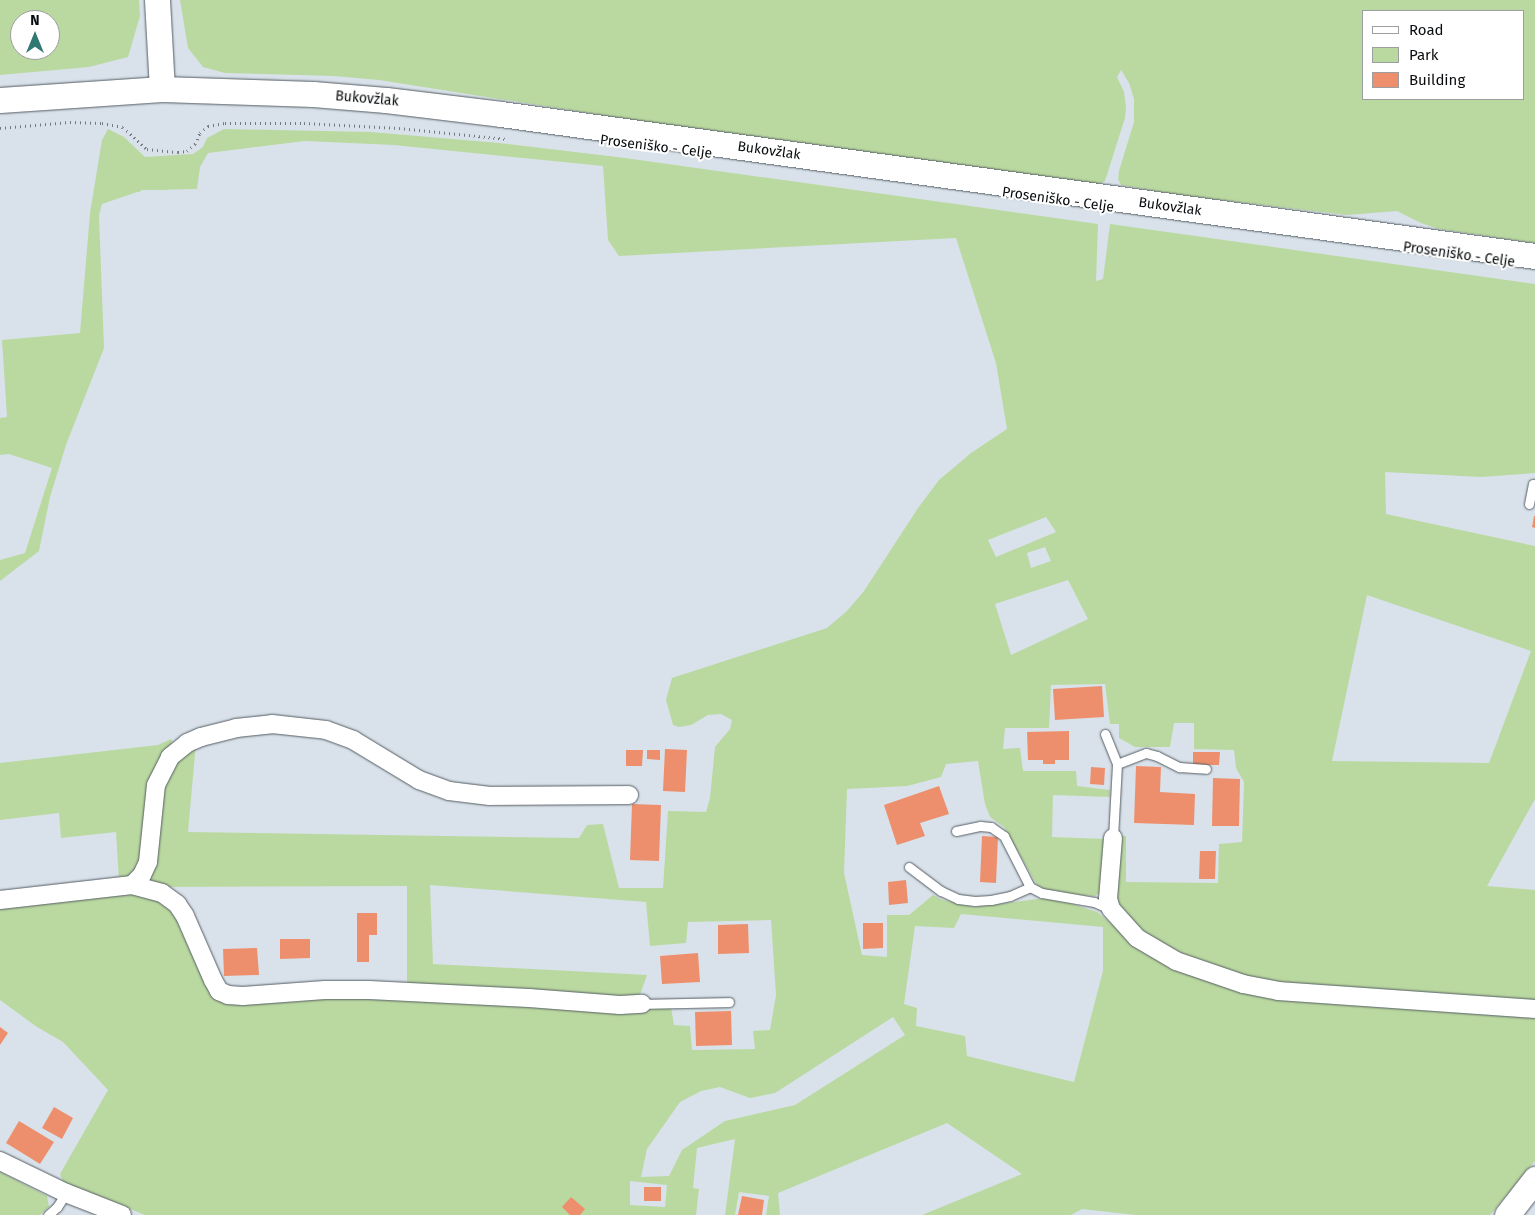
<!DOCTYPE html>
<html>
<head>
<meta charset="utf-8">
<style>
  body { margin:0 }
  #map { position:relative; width:1535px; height:1215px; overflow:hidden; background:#d9e2ea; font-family:"Fira Sans",sans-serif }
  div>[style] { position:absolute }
  .green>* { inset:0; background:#bad9a0 }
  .building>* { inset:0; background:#ed8f6d }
  .path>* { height:3px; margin-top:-1.5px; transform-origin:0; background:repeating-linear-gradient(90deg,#747a80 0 1px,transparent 0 5px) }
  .roads { filter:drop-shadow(0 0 1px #555c63) drop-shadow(0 0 1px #555c63) }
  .lane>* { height:9px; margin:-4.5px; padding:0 4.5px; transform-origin:4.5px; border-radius:4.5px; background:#fff }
  .street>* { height:18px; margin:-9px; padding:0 9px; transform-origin:9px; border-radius:9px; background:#fff }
  .secondary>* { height:25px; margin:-12.5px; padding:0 12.5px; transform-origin:12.5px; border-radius:12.5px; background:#fff }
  span { translate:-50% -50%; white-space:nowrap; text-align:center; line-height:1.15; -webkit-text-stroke:4px #fff; paint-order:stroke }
  .street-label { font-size:14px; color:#090c0e }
  .legend { position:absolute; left:1362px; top:10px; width:162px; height:90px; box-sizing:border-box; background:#fff; border:1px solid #9d9e9f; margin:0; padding:6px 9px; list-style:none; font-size:15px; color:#090c0e }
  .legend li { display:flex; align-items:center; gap:10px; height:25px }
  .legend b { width:25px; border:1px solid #9d9e9f }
  .north { position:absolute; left:10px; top:10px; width:50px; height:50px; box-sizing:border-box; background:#fff; border:1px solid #9d9e9f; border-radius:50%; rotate:0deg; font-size:14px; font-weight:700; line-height:20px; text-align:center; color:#090c0e }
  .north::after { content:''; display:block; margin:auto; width:18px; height:22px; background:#307871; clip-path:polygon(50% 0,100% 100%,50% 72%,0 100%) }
</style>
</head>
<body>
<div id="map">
  <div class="green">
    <div style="clip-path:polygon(evenodd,0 0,139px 0,140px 16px,128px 57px,89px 67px,0 75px,0 0,20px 20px,50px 20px,50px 50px,20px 50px,20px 20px)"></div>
    <div style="clip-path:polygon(evenodd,180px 0,1535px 0,1535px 243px,1439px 229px,1421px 223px,1397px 211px,1347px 215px,1178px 195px,1121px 185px,1118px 179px,1119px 171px,1134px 122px,1134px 99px,1129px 83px,1121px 70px,1117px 77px,1124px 92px,1126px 107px,1125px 118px,1105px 181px,1098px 184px,620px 118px,379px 80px,334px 76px,225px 73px,203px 67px,188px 48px,180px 0,1364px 11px,1524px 11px,1524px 99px,1364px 99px,1364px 11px)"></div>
    <div style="clip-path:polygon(evenodd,108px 129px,124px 137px,145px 157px,193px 154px,203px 147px,207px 138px,224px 129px,371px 132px,499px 143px,625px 158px,1098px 224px,1096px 281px,1103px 279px,1110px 224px,1535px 284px,1535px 473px,1481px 477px,1385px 472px,1386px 514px,1535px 546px,1535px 799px,1487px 886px,1535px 890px,1535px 1005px,1426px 996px,1277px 987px,1243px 979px,1181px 958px,1140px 934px,1115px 905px,1118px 836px,1126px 836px,1126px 882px,1218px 883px,1219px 844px,1242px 842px,1244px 782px,1236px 768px,1234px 750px,1194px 749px,1194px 723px,1174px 723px,1170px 747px,1135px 747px,1119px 738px,1119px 724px,1110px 724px,1105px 684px,1051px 685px,1049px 728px,1005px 728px,1003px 749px,1020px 748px,1023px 771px,1076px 771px,1077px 786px,1110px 790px,1110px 797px,1053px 795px,1052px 837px,1107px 839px,1102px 891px,1095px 896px,1080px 895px,1047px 891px,1037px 885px,1004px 827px,990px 817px,985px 804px,978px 761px,946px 764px,941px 777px,907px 786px,847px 789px,844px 873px,862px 955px,887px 957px,887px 915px,909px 915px,933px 895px,943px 900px,974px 907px,1045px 898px,1060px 900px,1097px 912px,1133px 941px,1173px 966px,1244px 990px,1322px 1000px,1535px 1014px,1535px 1161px,1490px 1215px,1136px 1215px,1082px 1209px,1071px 1215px,922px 1215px,1022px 1174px,947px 1123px,778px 1193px,780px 1215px,766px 1215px,769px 1196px,739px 1192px,735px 1215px,725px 1215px,735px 1139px,697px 1148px,693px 1188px,699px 1189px,696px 1215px,145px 1215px,63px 1182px,60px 1174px,108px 1090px,63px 1042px,37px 1027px,0 1000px,0 907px,127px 891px,145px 891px,160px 897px,182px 917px,208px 983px,216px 995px,226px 1000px,367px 996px,473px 999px,615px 1009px,671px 1007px,674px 1025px,690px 1026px,692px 1050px,755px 1049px,753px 1031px,770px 1030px,776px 995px,771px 920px,688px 922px,686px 943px,650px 946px,646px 902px,430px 885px,433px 964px,647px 975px,646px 978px,641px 992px,635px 1000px,407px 987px,407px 886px,161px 887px,147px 880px,155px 850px,159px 788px,166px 770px,179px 753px,196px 743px,188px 832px,579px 838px,587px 825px,603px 824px,619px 888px,663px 888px,668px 811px,706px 812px,710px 798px,715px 747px,730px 729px,732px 720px,721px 714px,708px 715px,691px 725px,679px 727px,673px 725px,666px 700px,672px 678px,827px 628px,847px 611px,864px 591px,918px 508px,939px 480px,971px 453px,1007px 429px,996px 363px,956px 238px,619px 256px,608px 240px,603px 166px,394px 145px,305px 141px,208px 153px,200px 167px,197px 189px,143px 190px,102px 204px,99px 215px,104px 348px,66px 445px,50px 497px,39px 551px,0 581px,0 560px,25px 553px,52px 468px,9px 454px,0 455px,0 418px,7px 417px,2px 340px,80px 333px,90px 213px,102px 140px,108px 129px,1046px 517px,1056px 532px,996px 557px,988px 540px,1046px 517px,108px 129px,1045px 547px,1051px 561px,1031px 568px,1027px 553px,1045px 547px,108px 129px,1068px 580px,1088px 619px,1011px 655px,995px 604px,1068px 580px,108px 129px,1367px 595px,1531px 651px,1489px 763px,1332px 761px,1367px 595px,108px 129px,961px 914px,1103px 927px,1103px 971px,1074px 1082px,967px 1056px,965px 1036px,916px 1026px,917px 1008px,904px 1004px,915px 926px,954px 928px,961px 914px,108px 129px,893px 1017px,905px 1035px,795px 1105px,725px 1121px,682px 1150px,669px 1176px,641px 1177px,647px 1149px,680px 1102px,701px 1091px,720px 1087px,750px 1098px,775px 1093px,893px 1017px,108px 129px,630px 1181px,667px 1185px,665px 1207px,630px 1205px,630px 1181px)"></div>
    <div style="clip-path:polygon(171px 739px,174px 747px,142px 869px,119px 881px,116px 832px,61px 838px,59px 813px,0 820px,0 763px,158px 745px)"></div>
    <div style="clip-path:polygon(0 1172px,47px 1196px,49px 1207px,40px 1215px,0 1215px)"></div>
  </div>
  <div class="building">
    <div style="clip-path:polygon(1534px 516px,1535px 516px,1535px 528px,1532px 527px)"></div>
    <div style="clip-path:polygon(1102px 686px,1104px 717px,1055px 720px,1053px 689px)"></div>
    <div style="clip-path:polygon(1069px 731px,1069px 760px,1055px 760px,1055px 764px,1043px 764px,1043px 760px,1028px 760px,1027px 732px)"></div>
    <div style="clip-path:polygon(665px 749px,687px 750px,685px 792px,663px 791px)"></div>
    <div style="clip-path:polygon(626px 750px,643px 750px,642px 766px,626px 766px)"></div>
    <div style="clip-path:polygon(647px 750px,660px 750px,660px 760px,647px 759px)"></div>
    <div style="clip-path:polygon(1193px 752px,1220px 752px,1219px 765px,1193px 765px)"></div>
    <div style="clip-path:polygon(1136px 766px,1161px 767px,1160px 792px,1195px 794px,1194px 825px,1134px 823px)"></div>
    <div style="clip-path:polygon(1091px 767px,1105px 768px,1104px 785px,1090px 784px)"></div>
    <div style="clip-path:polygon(1213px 778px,1240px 779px,1239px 826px,1212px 826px)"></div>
    <div style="clip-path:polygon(939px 786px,949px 814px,920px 823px,925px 836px,897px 845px,884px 805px)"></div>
    <div style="clip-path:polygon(632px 804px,661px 805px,659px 861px,630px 860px)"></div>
    <div style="clip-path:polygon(982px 836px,998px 837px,996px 883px,980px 882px)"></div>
    <div style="clip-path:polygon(1200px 851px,1216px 851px,1215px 879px,1199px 879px)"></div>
    <div style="clip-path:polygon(906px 880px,908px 903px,889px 905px,888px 882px)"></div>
    <div style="clip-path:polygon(357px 913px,377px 913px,377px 935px,369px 935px,369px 962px,357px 962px)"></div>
    <div style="clip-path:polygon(863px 923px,883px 923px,883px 948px,863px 949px)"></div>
    <div style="clip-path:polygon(748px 924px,749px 953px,718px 954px,718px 925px)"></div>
    <div style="clip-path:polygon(280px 939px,310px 939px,310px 958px,280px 959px)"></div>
    <div style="clip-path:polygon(257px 948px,259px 975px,224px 976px,223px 949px)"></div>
    <div style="clip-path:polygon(698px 953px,700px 982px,662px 984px,660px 956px)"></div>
    <div style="clip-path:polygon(731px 1011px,732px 1045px,696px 1046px,695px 1012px)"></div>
    <div style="clip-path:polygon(0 1027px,8px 1033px,0 1045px)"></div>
    <div style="clip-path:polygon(54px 1107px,73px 1118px,62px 1139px,42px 1128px)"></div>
    <div style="clip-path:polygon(19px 1121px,54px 1142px,40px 1164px,6px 1143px)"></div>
    <div style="clip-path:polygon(644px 1187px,661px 1187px,661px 1201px,644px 1201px)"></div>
    <div style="clip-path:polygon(742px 1196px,764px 1200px,762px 1215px,738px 1215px)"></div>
    <div style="clip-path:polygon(571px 1197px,585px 1209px,580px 1215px,570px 1215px,562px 1207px)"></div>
  </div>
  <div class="path">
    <div style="left:0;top:128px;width:70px;rotate:-4.9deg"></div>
    <div style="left:70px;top:122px;width:32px;rotate:2deg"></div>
    <div style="left:102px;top:123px;width:21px;rotate:11deg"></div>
    <div style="left:123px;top:127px;width:33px;rotate:43deg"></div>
    <div style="left:147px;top:149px;width:31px;rotate:6deg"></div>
    <div style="left:178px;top:152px;width:9px;rotate:-6deg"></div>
    <div style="left:187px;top:151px;width:11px;rotate:-41deg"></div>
    <div style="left:195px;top:144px;width:12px;rotate:-66deg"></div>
    <div style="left:200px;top:133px;width:11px;rotate:-41deg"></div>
    <div style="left:208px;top:126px;width:17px;rotate:-10deg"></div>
    <div style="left:225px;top:123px;width:79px"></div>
    <div style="left:304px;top:123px;width:95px;rotate:3deg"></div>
    <div style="left:399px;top:128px;width:108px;rotate:5.9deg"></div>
  </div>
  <div class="roads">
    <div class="lane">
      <div style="left:1529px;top:504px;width:20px;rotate:-79deg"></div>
      <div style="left:1533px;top:484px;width:2px"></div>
      <div style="left:1105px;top:734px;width:32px;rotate:68deg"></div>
      <div style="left:1117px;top:764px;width:74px;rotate:93.1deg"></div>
      <div style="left:1117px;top:764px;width:31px;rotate:-21deg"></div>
      <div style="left:1146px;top:753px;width:11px;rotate:15deg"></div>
      <div style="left:1157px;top:756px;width:25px;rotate:27deg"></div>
      <div style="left:1179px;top:767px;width:27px;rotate:4deg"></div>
      <div style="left:956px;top:831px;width:25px;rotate:-12deg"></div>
      <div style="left:980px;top:826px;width:11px;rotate:5deg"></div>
      <div style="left:991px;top:827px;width:16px;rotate:35deg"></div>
      <div style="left:1004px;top:836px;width:57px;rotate:63deg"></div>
      <div style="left:1030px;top:887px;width:13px;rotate:27deg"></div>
      <div style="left:1042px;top:893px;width:53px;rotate:9.8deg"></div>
      <div style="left:1094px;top:902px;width:17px;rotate:24deg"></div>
      <div style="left:909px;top:867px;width:40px;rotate:37deg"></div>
      <div style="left:941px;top:891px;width:19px;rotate:25deg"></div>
      <div style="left:958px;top:899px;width:17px;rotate:7deg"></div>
      <div style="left:975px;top:901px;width:16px;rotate:-4deg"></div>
      <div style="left:991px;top:900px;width:19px;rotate:-12deg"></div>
      <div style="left:1010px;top:896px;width:22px;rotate:-24deg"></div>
      <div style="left:642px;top:1004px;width:87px;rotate:-1.3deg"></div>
      <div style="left:48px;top:1215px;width:12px;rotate:-42deg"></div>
      <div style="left:57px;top:1207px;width:17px;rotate:-57deg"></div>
    </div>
    <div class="street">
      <div style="left:1113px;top:838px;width:61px;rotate:94.7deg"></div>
      <div style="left:1108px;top:899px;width:10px;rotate:73deg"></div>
      <div style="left:1111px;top:909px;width:39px;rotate:48deg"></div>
      <div style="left:1137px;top:938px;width:45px;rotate:30.5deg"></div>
      <div style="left:1176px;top:961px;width:71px;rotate:18.9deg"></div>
      <div style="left:1243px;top:984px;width:36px;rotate:11deg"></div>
      <div style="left:1278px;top:991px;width:258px;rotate:4deg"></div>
      <div style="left:132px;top:885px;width:14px;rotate:-45deg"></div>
      <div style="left:142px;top:875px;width:14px;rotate:-65deg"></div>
      <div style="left:148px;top:862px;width:77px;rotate:-84.1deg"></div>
      <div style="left:156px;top:785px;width:31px;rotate:-63deg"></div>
      <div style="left:170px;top:757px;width:22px;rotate:-39deg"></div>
      <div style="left:187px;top:743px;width:15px;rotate:-23deg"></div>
      <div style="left:201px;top:737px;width:36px;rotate:-14deg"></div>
      <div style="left:236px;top:728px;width:36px;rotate:-6deg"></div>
      <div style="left:272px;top:724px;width:54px;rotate:6.3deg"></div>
      <div style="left:326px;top:730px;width:29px;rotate:20deg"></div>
      <div style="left:353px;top:740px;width:77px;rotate:31.2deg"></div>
      <div style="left:419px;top:780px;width:32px;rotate:20deg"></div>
      <div style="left:449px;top:791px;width:41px;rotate:7deg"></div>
      <div style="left:490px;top:796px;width:139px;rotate:-0.4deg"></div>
      <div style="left:0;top:900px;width:133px;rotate:-6.5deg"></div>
      <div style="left:132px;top:885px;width:31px;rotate:15deg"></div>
      <div style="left:162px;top:893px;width:19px;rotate:36deg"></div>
      <div style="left:177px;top:904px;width:14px;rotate:56deg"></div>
      <div style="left:185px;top:916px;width:70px;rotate:66.4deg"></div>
      <div style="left:213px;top:980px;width:13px;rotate:61deg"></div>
      <div style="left:219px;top:991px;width:10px;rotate:24deg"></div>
      <div style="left:228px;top:995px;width:15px;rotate:4deg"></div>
      <div style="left:243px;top:996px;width:82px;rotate:-4.2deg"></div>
      <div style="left:325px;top:990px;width:44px"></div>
      <div style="left:369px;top:990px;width:160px;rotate:2.9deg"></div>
      <div style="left:529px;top:998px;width:91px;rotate:4.4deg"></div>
      <div style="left:620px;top:1005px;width:22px;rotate:-3deg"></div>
      <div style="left:0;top:1161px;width:73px;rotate:25.9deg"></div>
      <div style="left:66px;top:1193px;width:60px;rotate:21.4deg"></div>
    </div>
    <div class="secondary">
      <div style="left:157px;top:0;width:89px;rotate:86.8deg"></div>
      <div style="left:0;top:100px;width:162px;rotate:-3.9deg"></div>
      <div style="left:162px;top:89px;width:151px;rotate:1.9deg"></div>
      <div style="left:313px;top:94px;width:73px;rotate:4.7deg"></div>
      <div style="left:386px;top:100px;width:116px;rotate:6.9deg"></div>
      <div style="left:501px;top:114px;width:1044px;rotate:7.82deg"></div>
      <div style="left:1507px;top:1215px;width:46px;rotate:-52.1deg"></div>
    </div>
  </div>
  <div class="street-label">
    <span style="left:367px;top:99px;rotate:5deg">Bukovžlak</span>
    <span style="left:656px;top:147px;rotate:7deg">Proseniško - Celje</span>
    <span style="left:769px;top:151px;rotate:8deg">Bukovžlak</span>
    <span style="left:1058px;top:200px;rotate:8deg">Proseniško - Celje</span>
    <span style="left:1170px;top:207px;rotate:8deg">Bukovžlak</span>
    <span style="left:1459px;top:255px;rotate:8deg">Proseniško - Celje</span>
  </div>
  <ul class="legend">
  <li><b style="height:6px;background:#fff"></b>Road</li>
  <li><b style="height:14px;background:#bad9a0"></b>Park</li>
  <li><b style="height:14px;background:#ed8f6d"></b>Building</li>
  </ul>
  <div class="north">N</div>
</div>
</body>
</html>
